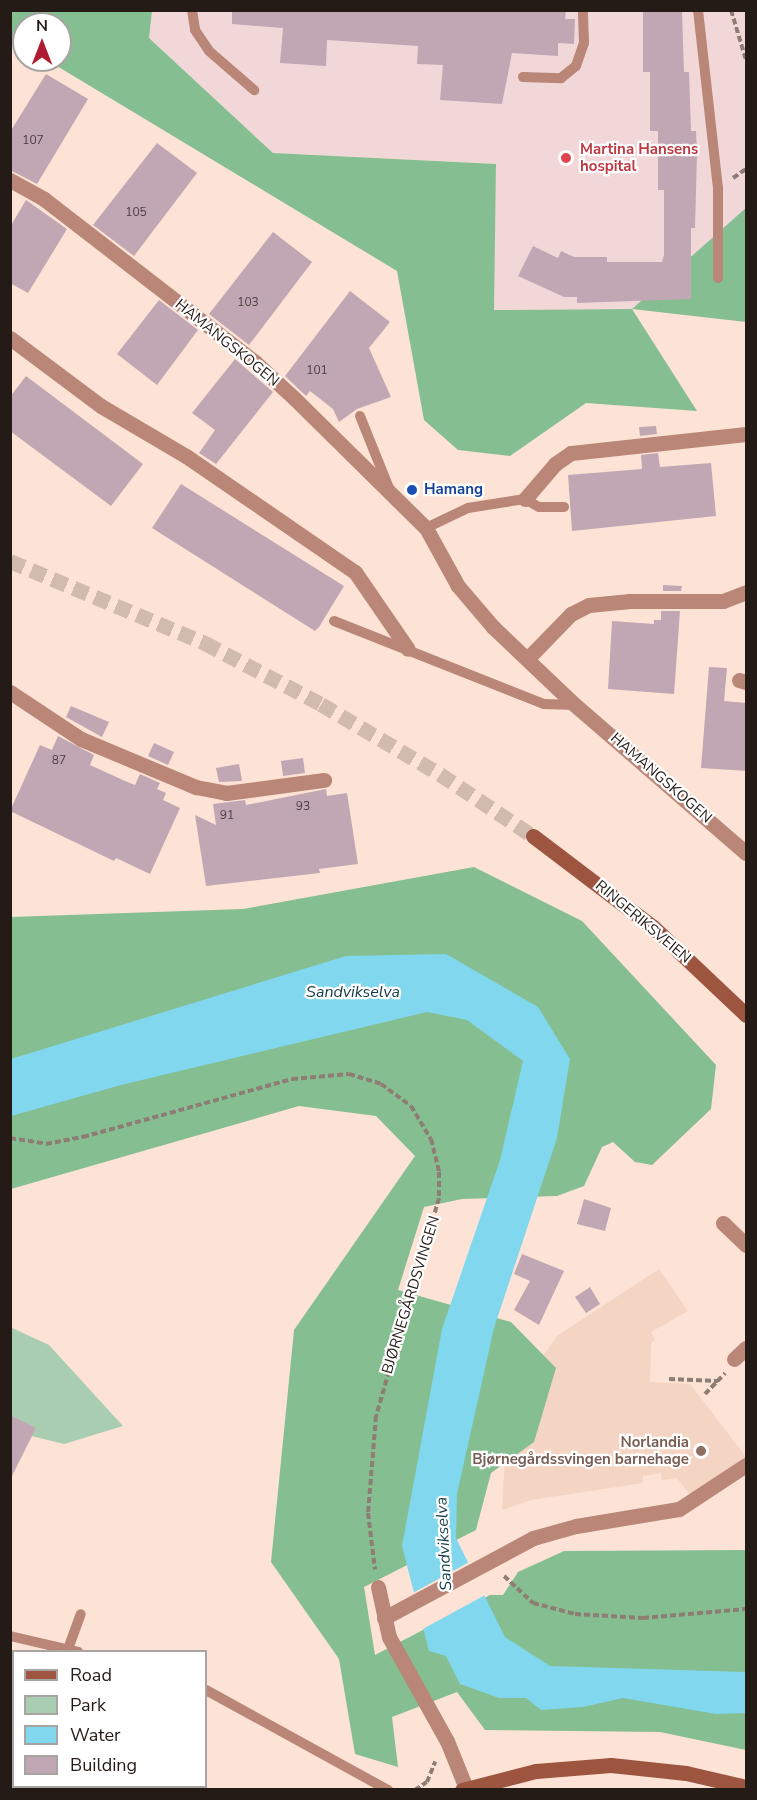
<!DOCTYPE html>
<html>
<head>
<meta charset="utf-8">
<style>
  body { margin:0 }
  #map { position:relative; width:757px; height:1800px; overflow:hidden; background:#fce3d5; font-family:"Nunito Sans",sans-serif }
  div>[style] { position:absolute }
  .built>* { inset:0; background:#f4d4c2 }
  .medical>* { inset:0; background:#f2d7d9 }
  .green>* { inset:0; background:#a9cdb0 }
  .forest>* { inset:0; background:#85be91 }
  .water>* { inset:0; background:#81d7ed }
  .pier>* { inset:0; background:#fce3d5 }
  .building>* { inset:0; background:#c1a7b3 }
  .secondary-tunnel>* { height:15px; margin-top:-7.5px; transform-origin:0; background:repeating-linear-gradient(90deg,#d1bbaf 0 15px,transparent 0 23px) }
  .path>* { height:4px; margin-top:-2px; transform-origin:0; background:repeating-linear-gradient(90deg,#8e7d74 0 6px,transparent 0 9px) }
  .service>* { height:10px; margin:-5px; padding:0 5px; transform-origin:5px; border-radius:5px; background:#b98677 }
  .minor>* { height:15px; margin:-7.5px; padding:0 7.5px; transform-origin:7.5px; border-radius:7.5px; background:#b98677 }
  .secondary>* { height:15px; margin:-7.5px; padding:0 7.5px; transform-origin:7.5px; border-radius:7.5px; background:#9d5540 }
  .dots>* { width:16px; height:16px; translate:-50% -50%; box-sizing:border-box; border:3px solid #fff; border-radius:50% }
  span { translate:-50% -50%; white-space:nowrap; text-align:center; line-height:1.15; -webkit-text-stroke:4.5px #fff; paint-order:stroke }
  .number-label { font-size:12px; color:#4b3e3e }
  .number-label span { -webkit-text-stroke-width:0 }
  .health-label { font-size:15px; color:#be3a42; font-weight:700 }
  .left { translate:0 -50%; text-align:left }
  .street-label { font-size:15px; color:#241b17 }
  .transit-label { font-size:15px; color:#164399; font-weight:700 }
  .education-label { font-size:15px; color:#785e54; font-weight:700 }
  .right { translate:-100% -50%; text-align:right }
  .water-label { font-size:16px; color:#143c46; font-style:italic }
  .frame { position:absolute; inset:0; border:12px solid #241b17; pointer-events:none }
  .legend { position:absolute; left:12px; top:1650px; width:195px; height:138px; box-sizing:border-box; background:#fff; border:2px solid #a7a4a2; margin:0; padding:8px 10px; list-style:none; font-size:18px; color:#241b17 }
  .legend li { display:flex; align-items:center; gap:12px; height:30px }
  .legend b { width:30px; border:2px solid #a7a4a2 }
  .north { position:absolute; left:12px; top:12px; width:60px; height:60px; box-sizing:border-box; background:#fff; border:2px solid #a7a4a2; border-radius:50%; rotate:0deg; font-size:16px; font-weight:700; line-height:24px; text-align:center; color:#241b17 }
  .north::after { content:''; display:block; margin:auto; width:21px; height:27px; background:#af1b31; clip-path:polygon(50% 0,100% 100%,50% 72%,0 100%) }
</style>
</head>
<body>
<div id="map">
  <div class="built">
    <div style="clip-path:polygon(659px 1269px,688px 1311px,651px 1332px,655px 1340px,651px 1343px,650px 1382px,690px 1384px,746px 1457px,691px 1496px,677px 1478px,662px 1480px,661px 1473px,643px 1476px,643px 1483px,531px 1500px,502px 1510px,505px 1458px,522px 1400px,545px 1353px,557px 1336px)"></div>
  </div>
  <div class="medical">
    <div style="clip-path:polygon(152px 10px,746px 11px,746px 240px,632px 309px,493px 310px,496px 164px,273px 153px,149px 38px)"></div>
  </div>
  <div class="green">
    <div style="clip-path:polygon(10px 1327px,49px 1345px,123px 1426px,64px 1444px,11px 1431px)"></div>
  </div>
  <div class="forest">
    <div style="clip-path:polygon(10px 11px,152px 11px,149px 38px,273px 153px,496px 164px,494px 310px,632px 309px,746px 208px,746px 322px,632px 309px,697px 411px,586px 403px,510px 456px,458px 450px,424px 420px,397px 271px,47px 60px,60px 60px,60px 24px,24px 24px,24px 46px,11px 38px)"></div>
    <div style="clip-path:polygon(474px 867px,582px 921px,716px 1065px,711px 1109px,652px 1165px,635px 1162px,613px 1142px,602px 1147px,584px 1186px,557px 1196px,462px 1199px,424px 1207px,398px 1290px,511px 1322px,556px 1368px,534px 1442px,491px 1473px,476px 1530px,364px 1587px,375px 1655px,490px 1595px,503px 1595px,518px 1572px,564px 1551px,746px 1550px,746px 1750px,660px 1732px,485px 1730px,457px 1692px,392px 1717px,398px 1767px,355px 1754px,339px 1659px,271px 1562px,294px 1330px,415px 1156px,376px 1116px,299px 1106px,11px 1189px,10px 917px,243px 909px)"></div>
  </div>
  <div class="water">
    <div style="clip-path:polygon(446px 954px,538px 1007px,570px 1059px,557px 1138px,494px 1328px,457px 1494px,456px 1538px,505px 1637px,550px 1666px,746px 1672px,746px 1713px,716px 1714px,623px 1698px,583px 1707px,541px 1710px,526px 1698px,499px 1698px,460px 1684px,446px 1656px,429px 1651px,402px 1546px,442px 1329px,500px 1160px,523px 1061px,467px 1020px,427px 1012px,121px 1085px,11px 1116px,11px 1059px,346px 956px)"></div>
  </div>
  <div class="pier">
    <div style="clip-path:polygon(471px 1561px,487px 1594px,421px 1630px,411px 1594px)"></div>
  </div>
  <div class="building">
    <div style="clip-path:polygon(232px 10px,566px 10px,565px 19px,575px 19px,574px 44px,558px 43px,558px 56px,512px 53px,502px 104px,440px 100px,443px 65px,417px 64px,418px 46px,327px 40px,326px 66px,280px 63px,283px 28px,232px 24px)"></div>
    <div style="clip-path:polygon(643px 10px,682px 10px,684px 72px,689px 72px,691px 131px,696px 131px,697px 154px,695px 228px,691px 228px,691px 299px,577px 303px,577px 297px,564px 297px,518px 276px,533px 246px,558px 258px,561px 251px,574px 257px,607px 257px,607px 262px,662px 262px,664px 255px,664px 190px,658px 190px,658px 131px,650px 131px,650px 72px,643px 72px)"></div>
    <div style="clip-path:polygon(46px 74px,88px 99px,37px 184px,10px 170px,10px 132px)"></div>
    <div style="clip-path:polygon(157px 143px,197px 173px,134px 256px,93px 225px)"></div>
    <div style="clip-path:polygon(26px 200px,67px 229px,28px 293px,10px 283px,10px 227px)"></div>
    <div style="clip-path:polygon(273px 232px,312px 262px,249px 345px,209px 314px)"></div>
    <div style="clip-path:polygon(350px 291px,390px 322px,369px 348px,391px 397px,357px 409px,339px 422px,333px 409px,310px 391px,306px 396px,285px 376px)"></div>
    <div style="clip-path:polygon(159px 300px,198px 330px,157px 385px,117px 354px)"></div>
    <div style="clip-path:polygon(235px 359px,273px 392px,216px 464px,199px 453px,215px 430px,192px 413px)"></div>
    <div style="clip-path:polygon(26px 376px,143px 464px,111px 506px,10px 431px,10px 397px)"></div>
    <div style="clip-path:polygon(656px 426px,657px 434px,640px 436px,639px 427px)"></div>
    <div style="clip-path:polygon(658px 453px,660px 467px,711px 463px,716px 516px,572px 531px,568px 475px,642px 469px,641px 455px)"></div>
    <div style="clip-path:polygon(181px 484px,344px 586px,319px 627px,315px 631px,152px 528px)"></div>
    <div style="clip-path:polygon(663px 585px,682px 586px,681px 591px,663px 591px)"></div>
    <div style="clip-path:polygon(661px 611px,680px 611px,674px 694px,608px 689px,612px 621px,654px 624px,654px 620px,661px 620px)"></div>
    <div style="clip-path:polygon(709px 667px,727px 668px,724px 701px,747px 703px,747px 771px,701px 768px)"></div>
    <div style="clip-path:polygon(71px 706px,109px 722px,102px 737px,66px 717px)"></div>
    <div style="clip-path:polygon(58px 736px,94px 755px,90px 765px,125px 781px,135px 785px,140px 774px,160px 783px,157px 789px,166px 793px,163px 800px,180px 808px,150px 874px,116px 858px,114px 861px,10px 811px,40px 745px,52px 750px)"></div>
    <div style="clip-path:polygon(154px 743px,174px 752px,168px 765px,148px 756px)"></div>
    <div style="clip-path:polygon(303px 758px,305px 773px,283px 776px,281px 761px)"></div>
    <div style="clip-path:polygon(239px 764px,242px 781px,219px 782px,216px 768px)"></div>
    <div style="clip-path:polygon(326px 789px,327px 796px,347px 793px,358px 864px,319px 869px,320px 873px,206px 886px,195px 815px,216px 825px,213px 804px,245px 800px,246px 805px)"></div>
    <div style="clip-path:polygon(584px 1199px,611px 1208px,605px 1231px,577px 1224px)"></div>
    <div style="clip-path:polygon(522px 1254px,564px 1271px,539px 1325px,514px 1310px,530px 1281px,514px 1274px)"></div>
    <div style="clip-path:polygon(590px 1287px,600px 1304px,586px 1313px,575px 1297px)"></div>
    <div style="clip-path:polygon(10px 1415px,36px 1428px,10px 1480px)"></div>
  </div>
  <div class="secondary-tunnel">
    <div style="left:10px;top:561px;width:212px;rotate:22.8deg"></div>
    <div style="left:205px;top:643px;width:131px;rotate:27.7deg"></div>
    <div style="left:321px;top:704px;width:138px;rotate:30.5deg"></div>
    <div style="left:440px;top:774px;width:112px;rotate:33.7deg"></div>
  </div>
  <div class="path">
    <div style="left:731px;top:10px;width:52px;rotate:73.3deg"></div>
    <div style="left:733px;top:178px;width:16px;rotate:-35deg"></div>
    <div style="left:10px;top:1138px;width:36px;rotate:9deg"></div>
    <div style="left:46px;top:1144px;width:38px;rotate:-11deg"></div>
    <div style="left:83px;top:1137px;width:217px;rotate:-15.5deg"></div>
    <div style="left:292px;top:1079px;width:57px;rotate:-5deg"></div>
    <div style="left:349px;top:1074px;width:34px;rotate:17deg"></div>
    <div style="left:381px;top:1084px;width:37px;rotate:36deg"></div>
    <div style="left:411px;top:1106px;width:39px;rotate:59deg"></div>
    <div style="left:431px;top:1139px;width:34px;rotate:76deg"></div>
    <div style="left:439px;top:1172px;width:26px;rotate:90deg"></div>
    <div style="left:439px;top:1198px;width:227px;rotate:106.1deg"></div>
    <div style="left:376px;top:1416px;width:97px;rotate:94.7deg"></div>
    <div style="left:368px;top:1513px;width:57px;rotate:83deg"></div>
    <div style="left:669px;top:1379px;width:49px;rotate:2.3deg"></div>
    <div style="left:705px;top:1394px;width:29px;rotate:-46deg"></div>
    <div style="left:504px;top:1576px;width:40px;rotate:43deg"></div>
    <div style="left:533px;top:1603px;width:43px;rotate:14.7deg"></div>
    <div style="left:575px;top:1614px;width:68px;rotate:3.4deg"></div>
    <div style="left:643px;top:1618px;width:103px;rotate:-5deg"></div>
    <div style="left:415px;top:1790px;width:14px;rotate:-34deg"></div>
    <div style="left:427px;top:1782px;width:22px;rotate:-68deg"></div>
  </div>
  <div class="service">
    <div style="left:192px;top:10px;width:20px;rotate:81deg"></div>
    <div style="left:195px;top:30px;width:25px;rotate:56deg"></div>
    <div style="left:209px;top:51px;width:60px;rotate:40.9deg"></div>
    <div style="left:698px;top:10px;width:179px;rotate:83.6deg"></div>
    <div style="left:718px;top:188px;width:90px;rotate:90deg"></div>
    <div style="left:523px;top:77px;width:38px;rotate:2deg"></div>
    <div style="left:561px;top:78px;width:19px;rotate:-39deg"></div>
    <div style="left:576px;top:66px;width:24px;rotate:-71deg"></div>
    <div style="left:584px;top:43px;width:33px;rotate:-92deg"></div>
    <div style="left:360px;top:416px;width:78px;rotate:68.1deg"></div>
    <div style="left:426px;top:528px;width:47px;rotate:-25.5deg"></div>
    <div style="left:468px;top:508px;width:58px;rotate:-9deg"></div>
    <div style="left:525px;top:499px;width:16px;rotate:30deg"></div>
    <div style="left:539px;top:507px;width:25px"></div>
    <div style="left:334px;top:621px;width:226px;rotate:21.6deg"></div>
    <div style="left:544px;top:704px;width:31px;rotate:2deg"></div>
    <div style="left:10px;top:1636px;width:70px;rotate:13.2deg"></div>
    <div style="left:68px;top:1649px;width:37px;rotate:-70deg"></div>
    <div style="left:206px;top:1690px;width:208px;rotate:28.8deg"></div>
  </div>
  <div class="minor">
    <div style="left:10px;top:180px;width:39px;rotate:29deg"></div>
    <div style="left:44px;top:199px;width:267px;rotate:37.7deg"></div>
    <div style="left:255px;top:362px;width:53px;rotate:42.7deg"></div>
    <div style="left:294px;top:398px;width:185px;rotate:44.6deg"></div>
    <div style="left:426px;top:528px;width:66px;rotate:61.1deg"></div>
    <div style="left:458px;top:586px;width:54px;rotate:49.5deg"></div>
    <div style="left:493px;top:627px;width:113px;rotate:43.6deg"></div>
    <div style="left:575px;top:705px;width:226px;rotate:40.9deg"></div>
    <div style="left:10px;top:338px;width:114px;rotate:36.8deg"></div>
    <div style="left:101px;top:406px;width:99px;rotate:30.5deg"></div>
    <div style="left:186px;top:456px;width:205px;rotate:34.5deg"></div>
    <div style="left:355px;top:572px;width:93px;rotate:55.5deg"></div>
    <div style="left:525px;top:499px;width:46px;rotate:-49.4deg"></div>
    <div style="left:555px;top:464px;width:19px;rotate:-35deg"></div>
    <div style="left:571px;top:453px;width:176px;rotate:-6.2deg"></div>
    <div style="left:528px;top:658px;width:62px;rotate:-45.7deg"></div>
    <div style="left:571px;top:614px;width:20px;rotate:-27deg"></div>
    <div style="left:589px;top:605px;width:41px;rotate:-5.6deg"></div>
    <div style="left:630px;top:601px;width:93px"></div>
    <div style="left:723px;top:601px;width:25px;rotate:-21deg"></div>
    <div style="left:739px;top:680px;width:7px;rotate:16deg"></div>
    <div style="left:10px;top:692px;width:85px;rotate:33.5deg"></div>
    <div style="left:81px;top:739px;width:125px;rotate:22.7deg"></div>
    <div style="left:196px;top:787px;width:31px;rotate:11deg"></div>
    <div style="left:226px;top:793px;width:99px;rotate:-7.6deg"></div>
    <div style="left:723px;top:1223px;width:32px;rotate:44deg"></div>
    <div style="left:734px;top:1359px;width:16px;rotate:-43deg"></div>
    <div style="left:378px;top:1587px;width:51px;rotate:77.6deg"></div>
    <div style="left:389px;top:1637px;width:119px;rotate:60.9deg"></div>
    <div style="left:447px;top:1741px;width:51px;rotate:68deg"></div>
    <div style="left:384px;top:1618px;width:169px;rotate:-28.2deg"></div>
    <div style="left:533px;top:1538px;width:45px;rotate:-15.6deg"></div>
    <div style="left:576px;top:1526px;width:104px;rotate:-9.4deg"></div>
    <div style="left:679px;top:1509px;width:80px;rotate:-33.3deg"></div>
  </div>
  <div class="secondary">
    <div style="left:533px;top:836px;width:151px;rotate:37.2deg"></div>
    <div style="left:653px;top:927px;width:128px;rotate:43.4deg"></div>
    <div style="left:462px;top:1790px;width:76px;rotate:-14.4deg"></div>
    <div style="left:536px;top:1771px;width:75px;rotate:-4.6deg"></div>
    <div style="left:611px;top:1765px;width:75px;rotate:6.1deg"></div>
    <div style="left:686px;top:1773px;width:62px;rotate:13.1deg"></div>
  </div>
  <div class="dots">
    <div style="left:566px;top:158px;background:#e0444e"></div>
    <div style="left:412px;top:490px;background:#1a4fb4"></div>
    <div style="left:701px;top:1451px;background:#8d6e63"></div>
  </div>
  <div class="number-label">
    <span style="left:33px;top:141px">107</span>
    <span style="left:136px;top:213px">105</span>
    <span style="left:248px;top:303px">103</span>
    <span style="left:317px;top:371px">101</span>
    <span style="left:59px;top:761px">87</span>
    <span style="left:303px;top:807px">93</span>
    <span style="left:227px;top:816px">91</span>
  </div>
  <div class="health-label">
    <span class="left" style="left:580px;top:158px">Martina Hansens<br>hospital</span>
  </div>
  <div class="street-label">
    <span style="left:227px;top:343px;rotate:39deg">HAMANGSKOGEN</span>
    <span style="left:661px;top:778px;rotate:41deg">HAMANGSKOGEN</span>
    <span style="left:643px;top:922px;rotate:40deg">RINGERIKSVEIEN</span>
    <span style="left:411px;top:1295px;rotate:-73deg">BJØRNEGÅRDSVINGEN</span>
  </div>
  <div class="transit-label">
    <span class="left" style="left:424px;top:490px">Hamang</span>
  </div>
  <div class="education-label">
    <span class="right" style="left:689px;top:1451px">Norlandia<br>Bjørnegårdssvingen barnehage</span>
  </div>
  <div class="water-label">
    <span style="left:353px;top:992px">Sandvikselva</span>
    <span style="left:444px;top:1544px;rotate:-93deg">Sandvikselva</span>
  </div>
  <div class="frame"></div>
  <ul class="legend">
  <li><b style="height:8px;background:#9d5540"></b>Road</li>
  <li><b style="height:16px;background:#a9cdb0"></b>Park</li>
  <li><b style="height:16px;background:#81d7ed"></b>Water</li>
  <li><b style="height:16px;background:#c1a7b3"></b>Building</li>
  </ul>
  <div class="north">N</div>
</div>
</body>
</html>
